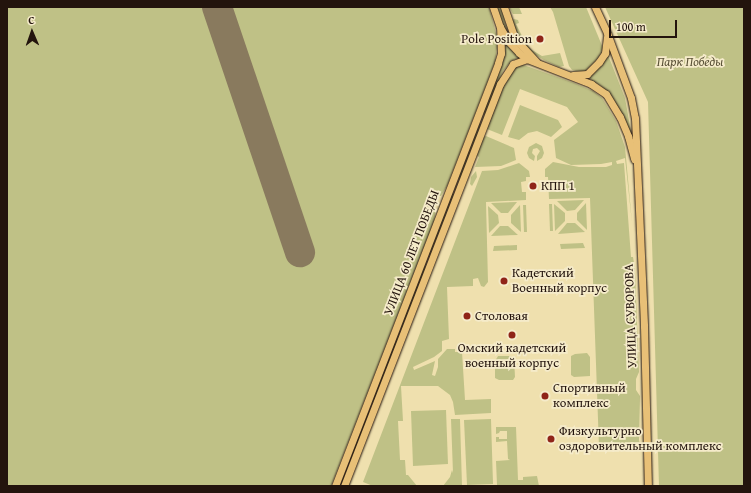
<!DOCTYPE html>
<html>
<head>
<meta charset="utf-8">
<style>
  body { margin:0 }
  #map { position:relative; width:751px; height:493px; overflow:hidden; background:#efe0ae; font-family:"Gentium Book Plus",serif }
  div>[style] { position:absolute }
  .green>* { inset:0; background:#bfc186 }
  .runway>* { height:30px; margin:-15px; padding:0 15px; transform-origin:15px; border-radius:15px; background:#897a5e }
  .roads { filter:drop-shadow(0 0 1px #23140d) drop-shadow(0 0 1px #23140d) }
  .primary>* { height:7px; margin:-3.5px; padding:0 3.5px; transform-origin:3.5px; border-radius:3.5px; background:#e8c077 }
  .dots>* { width:11px; height:11px; translate:-50% -50%; box-sizing:border-box; border:2px solid #f5ebca; border-radius:50% }
  span { translate:-50% -50%; white-space:nowrap; text-align:center; line-height:1.15; -webkit-text-stroke:3.5px #f5ebca; paint-order:stroke }
  .poi-label { font-size:13px; color:#23140d }
  .right { translate:-100% -50%; text-align:right }
  .left { translate:0 -50%; text-align:left }
  .park-label { font-size:13px; color:#5a5137; font-style:italic }
  .street-label { font-size:13px; color:#23140d }
  .frame { position:absolute; inset:0; border:8px solid #23140d; pointer-events:none }
  .north { position:absolute; left:12px; top:12px; width:40px; height:40px; -webkit-text-stroke:3px #f5ebca; paint-order:stroke; rotate:358deg; font-size:11px; font-weight:700; line-height:16px; text-align:center; color:#23140d }
  .north::after { content:''; display:block; margin:auto; width:14px; height:18px; background:#23140d; clip-path:polygon(50% 0,100% 100%,50% 72%,0 100%) }
  .scale { position:absolute; left:609px; top:20px; width:68px; height:18px; box-sizing:border-box; border:2px solid #23140d; border-top:0; padding-left:5px; font-size:12px; line-height:14px; white-space:nowrap; color:#23140d; -webkit-text-stroke:3px #f5ebca; paint-order:stroke }
</style>
</head>
<body>
<div id="map">
  <div class="green">
    <div style="clip-path:polygon(7px 7px,489px 7px,498px 41px,495px 62px,447px 186px,441px 196px,439px 196px,434px 208px,436px 209px,434px 221px,331px 486px,7px 486px)"></div>
    <div style="clip-path:polygon(496px 7px,501px 7px,509px 36px,503px 27px)"></div>
    <div style="clip-path:polygon(509px 7px,519px 7px,522px 14px,513px 14px)"></div>
    <div style="clip-path:polygon(550px 7px,586px 7px,603px 48px,599px 57px,586px 71px,576px 71px,572px 70px,569px 66px,553px 12px)"></div>
    <div style="clip-path:polygon(605px 7px,744px 7px,744px 486px,659px 486px,648px 102px)"></div>
    <div style="clip-path:polygon(514px 19px,518px 20px,519px 23px,516px 24px,525px 42px,532px 50px,542px 56px,560px 53px,564px 66px,559px 67px,544px 60px,529px 51px,519px 37px,511px 21px)"></div>
    <div style="clip-path:polygon(505px 42px,520px 57px,511px 61px,503px 71px,485px 114px,482px 113px,504px 53px)"></div>
    <div style="clip-path:polygon(608px 55px,625px 98px,633px 143px,614px 100px,601px 86px,587px 77px)"></div>
    <div style="clip-path:polygon(521px 64px,574px 83px,593px 91px,602px 98px,616px 121px,625px 147px,632px 223px,625px 158px,616px 161px,617px 164px,624px 163px,631px 257px,633px 257px,635px 269px,639px 372px,636px 379px,636px 390px,640px 396px,639px 440px,641px 449px,615px 450px,615px 447px,599px 447px,590px 198px,549px 199px,548px 177px,545px 177px,545px 169px,553px 162px,579px 167px,606px 167px,612px 165px,612px 162px,601px 164px,571px 165px,556px 158px,554px 140px,578px 122px,567px 107px,520px 89px,502px 135px,487px 129px,504px 82px,512px 69px)"></div>
    <div style="clip-path:polygon(520px 105px,558px 120px,562px 127px,551px 137px,537px 131px,528px 133px,519px 140px,508px 137px)"></div>
    <div style="clip-path:polygon(478px 123px,481px 124px,460px 179px,457px 177px)"></div>
    <div style="clip-path:polygon(486px 136px,514px 148px,516px 160px,501px 166px,475px 167px,479px 157px,477px 156px,479px 146px,482px 138px)"></div>
    <div style="clip-path:polygon(536px 143px,542px 146px,544px 153px,542px 158px,537px 161px,537px 156px,540px 151px,537px 148px,533px 149px,532px 153px,535px 156px,534px 161px,529px 158px,527px 153px,529px 147px)"></div>
    <div style="clip-path:polygon(519px 163px,529px 171px,530px 177px,526px 177px,526px 181px,521px 182px,522px 192px,526px 192px,526px 200px,486px 202px,488px 282px,484px 287px,481px 286px,478px 278px,473px 279px,473px 286px,447px 287px,449px 339px,442px 341px,442px 351px,434px 357px,413px 367px,414px 370px,435px 361px,432px 375px,435px 376px,438px 367px,438px 359px,447px 349px,455px 349px,455px 352px,462px 352px,465px 400px,491px 399px,491px 413px,455px 415px,453px 402px,450px 395px,438px 386px,401px 386px,403px 421px,398px 421px,400px 460px,405px 460px,406px 475px,408px 475px,417px 486px,373px 486px,363px 482px,482px 171px,498px 170px)"></div>
    <div style="clip-path:polygon(476px 171px,477px 177px,472px 186px,470px 184px,471px 177px)"></div>
    <div style="clip-path:polygon(451px 193px,454px 194px,430px 255px,427px 254px)"></div>
    <div style="clip-path:polygon(584px 200px,575px 210px,567px 211px,557px 201px)"></div>
    <div style="clip-path:polygon(517px 202px,508px 213px,501px 213px,491px 203px)"></div>
    <div style="clip-path:polygon(586px 203px,587px 230px,577px 220px,577px 213px)"></div>
    <div style="clip-path:polygon(549px 204px,552px 204px,553px 231px,550px 231px)"></div>
    <div style="clip-path:polygon(554px 204px,565px 213px,565px 221px,555px 231px)"></div>
    <div style="clip-path:polygon(520px 205px,521px 232px,511px 223px,511px 215px)"></div>
    <div style="clip-path:polygon(523px 205px,526px 205px,527px 232px,524px 232px)"></div>
    <div style="clip-path:polygon(488px 206px,498px 215px,499px 223px,489px 233px)"></div>
    <div style="clip-path:polygon(567px 223px,575px 223px,585px 232px,558px 234px)"></div>
    <div style="clip-path:polygon(500px 226px,508px 226px,518px 235px,491px 236px)"></div>
    <div style="clip-path:polygon(583px 243px,585px 248px,561px 249px,560px 244px)"></div>
    <div style="clip-path:polygon(517px 245px,517px 250px,493px 251px,494px 246px)"></div>
    <div style="clip-path:polygon(422px 266px,426px 267px,402px 328px,399px 327px)"></div>
    <div style="clip-path:polygon(395px 337px,398px 339px,374px 403px,370px 401px)"></div>
    <div style="clip-path:polygon(587px 353px,590px 357px,590px 376px,574px 377px,571px 375px,571px 356px,575px 354px)"></div>
    <div style="clip-path:polygon(498px 356px,511px 356px,514px 358px,515px 377px,513px 380px,499px 380px,495px 378px,495px 361px)"></div>
    <div style="clip-path:polygon(446px 410px,448px 464px,413px 466px,411px 411px)"></div>
    <div style="clip-path:polygon(366px 411px,370px 413px,351px 460px,348px 459px)"></div>
    <div style="clip-path:polygon(451px 419px,460px 419px,462px 486px,443px 486px,450px 477px,452px 470px,453px 473px)"></div>
    <div style="clip-path:polygon(491px 419px,493px 484px,467px 485px,464px 420px)"></div>
    <div style="clip-path:polygon(496px 427px,516px 427px,518px 480px,523px 480px,523px 477px,537px 476px,539px 486px,497px 485px,496px 461px,510px 460px,508px 459px,507px 441px,496px 442px,496px 437px,499px 437px,499px 439px,507px 439px,507px 431px,500px 431px,499px 433px,496px 434px)"></div>
  </div>
  <div class="runway">
    <div style="left:217px;top:7px;width:259px;rotate:71.3deg"></div>
  </div>
  <div class="roads">
    <div class="primary">
      <div style="left:493px;top:7px;width:21px;rotate:71deg"></div>
      <div style="left:500px;top:27px;width:16px;rotate:60deg"></div>
      <div style="left:508px;top:41px;width:16px;rotate:47deg"></div>
      <div style="left:519px;top:53px;width:10px;rotate:37deg"></div>
      <div style="left:527px;top:59px;width:69px;rotate:21.3deg"></div>
      <div style="left:591px;top:84px;width:18px;rotate:34deg"></div>
      <div style="left:606px;top:94px;width:27px;rotate:59deg"></div>
      <div style="left:620px;top:117px;width:21px;rotate:67deg"></div>
      <div style="left:628px;top:136px;width:24px;rotate:75deg"></div>
      <div style="left:504px;top:7px;width:31px;rotate:71deg"></div>
      <div style="left:514px;top:36px;width:9px;rotate:54deg"></div>
      <div style="left:519px;top:43px;width:25px;rotate:47deg"></div>
      <div style="left:595px;top:7px;width:29px;rotate:65deg"></div>
      <div style="left:607px;top:33px;width:69px;rotate:69.7deg"></div>
      <div style="left:631px;top:98px;width:20px;rotate:79deg"></div>
      <div style="left:635px;top:118px;width:208px;rotate:87.5deg"></div>
      <div style="left:644px;top:326px;width:160px;rotate:88.6deg"></div>
      <div style="left:573px;top:75px;width:14px;rotate:-4deg"></div>
      <div style="left:587px;top:74px;width:17px;rotate:-45deg"></div>
      <div style="left:599px;top:62px;width:11px;rotate:-56deg"></div>
      <div style="left:605px;top:53px;width:16px;rotate:-83deg"></div>
      <div style="left:335px;top:486px;width:453px;rotate:-68.9deg"></div>
      <div style="left:498px;top:63px;width:10px;rotate:-73deg"></div>
      <div style="left:501px;top:53px;width:26px;rotate:-92deg"></div>
      <div style="left:344px;top:486px;width:431px;rotate:-68.8deg"></div>
      <div style="left:500px;top:84px;width:24px;rotate:-57deg"></div>
      <div style="left:513px;top:64px;width:15px;rotate:-20deg"></div>
    </div>
  </div>
  <div class="dots">
    <div style="left:540px;top:39px;background:#8f2418"></div>
    <div style="left:533px;top:186px;background:#8f2418"></div>
    <div style="left:504px;top:281px;background:#8f2418"></div>
    <div style="left:467px;top:316px;background:#8f2418"></div>
    <div style="left:512px;top:335px;background:#8f2418"></div>
    <div style="left:545px;top:396px;background:#8f2418"></div>
    <div style="left:551px;top:439px;background:#8f2418"></div>
  </div>
  <div class="poi-label">
    <span class="right" style="left:532px;top:39px">Pole Position</span>
    <span class="left" style="left:541px;top:186px">КПП 1</span>
    <span class="left" style="left:512px;top:281px">Кадетский<br>Военный корпус</span>
    <span class="left" style="left:475px;top:316px">Столовая</span>
    <span style="left:512px;top:356px">Омский кадетский<br>военный корпус</span>
    <span class="left" style="left:553px;top:396px">Спортивный<br>комплекс</span>
    <span class="left" style="left:559px;top:439px">Физкультурно<br>оздоровительный комплекс</span>
  </div>
  <div class="park-label">
    <span style="left:690px;top:62px">Парк Победы</span>
  </div>
  <div class="street-label">
    <span style="left:412px;top:253px;rotate:-69deg">УЛИЦА 60 ЛЕТ ПОБЕДЫ</span>
    <span style="left:631px;top:316px;rotate:-92deg">УЛИЦА СУВОРОВА</span>
  </div>
  <div class="frame"></div>
  <div class="north">С</div>
  <div class="scale">100 m</div>
</div>
</body>
</html>
